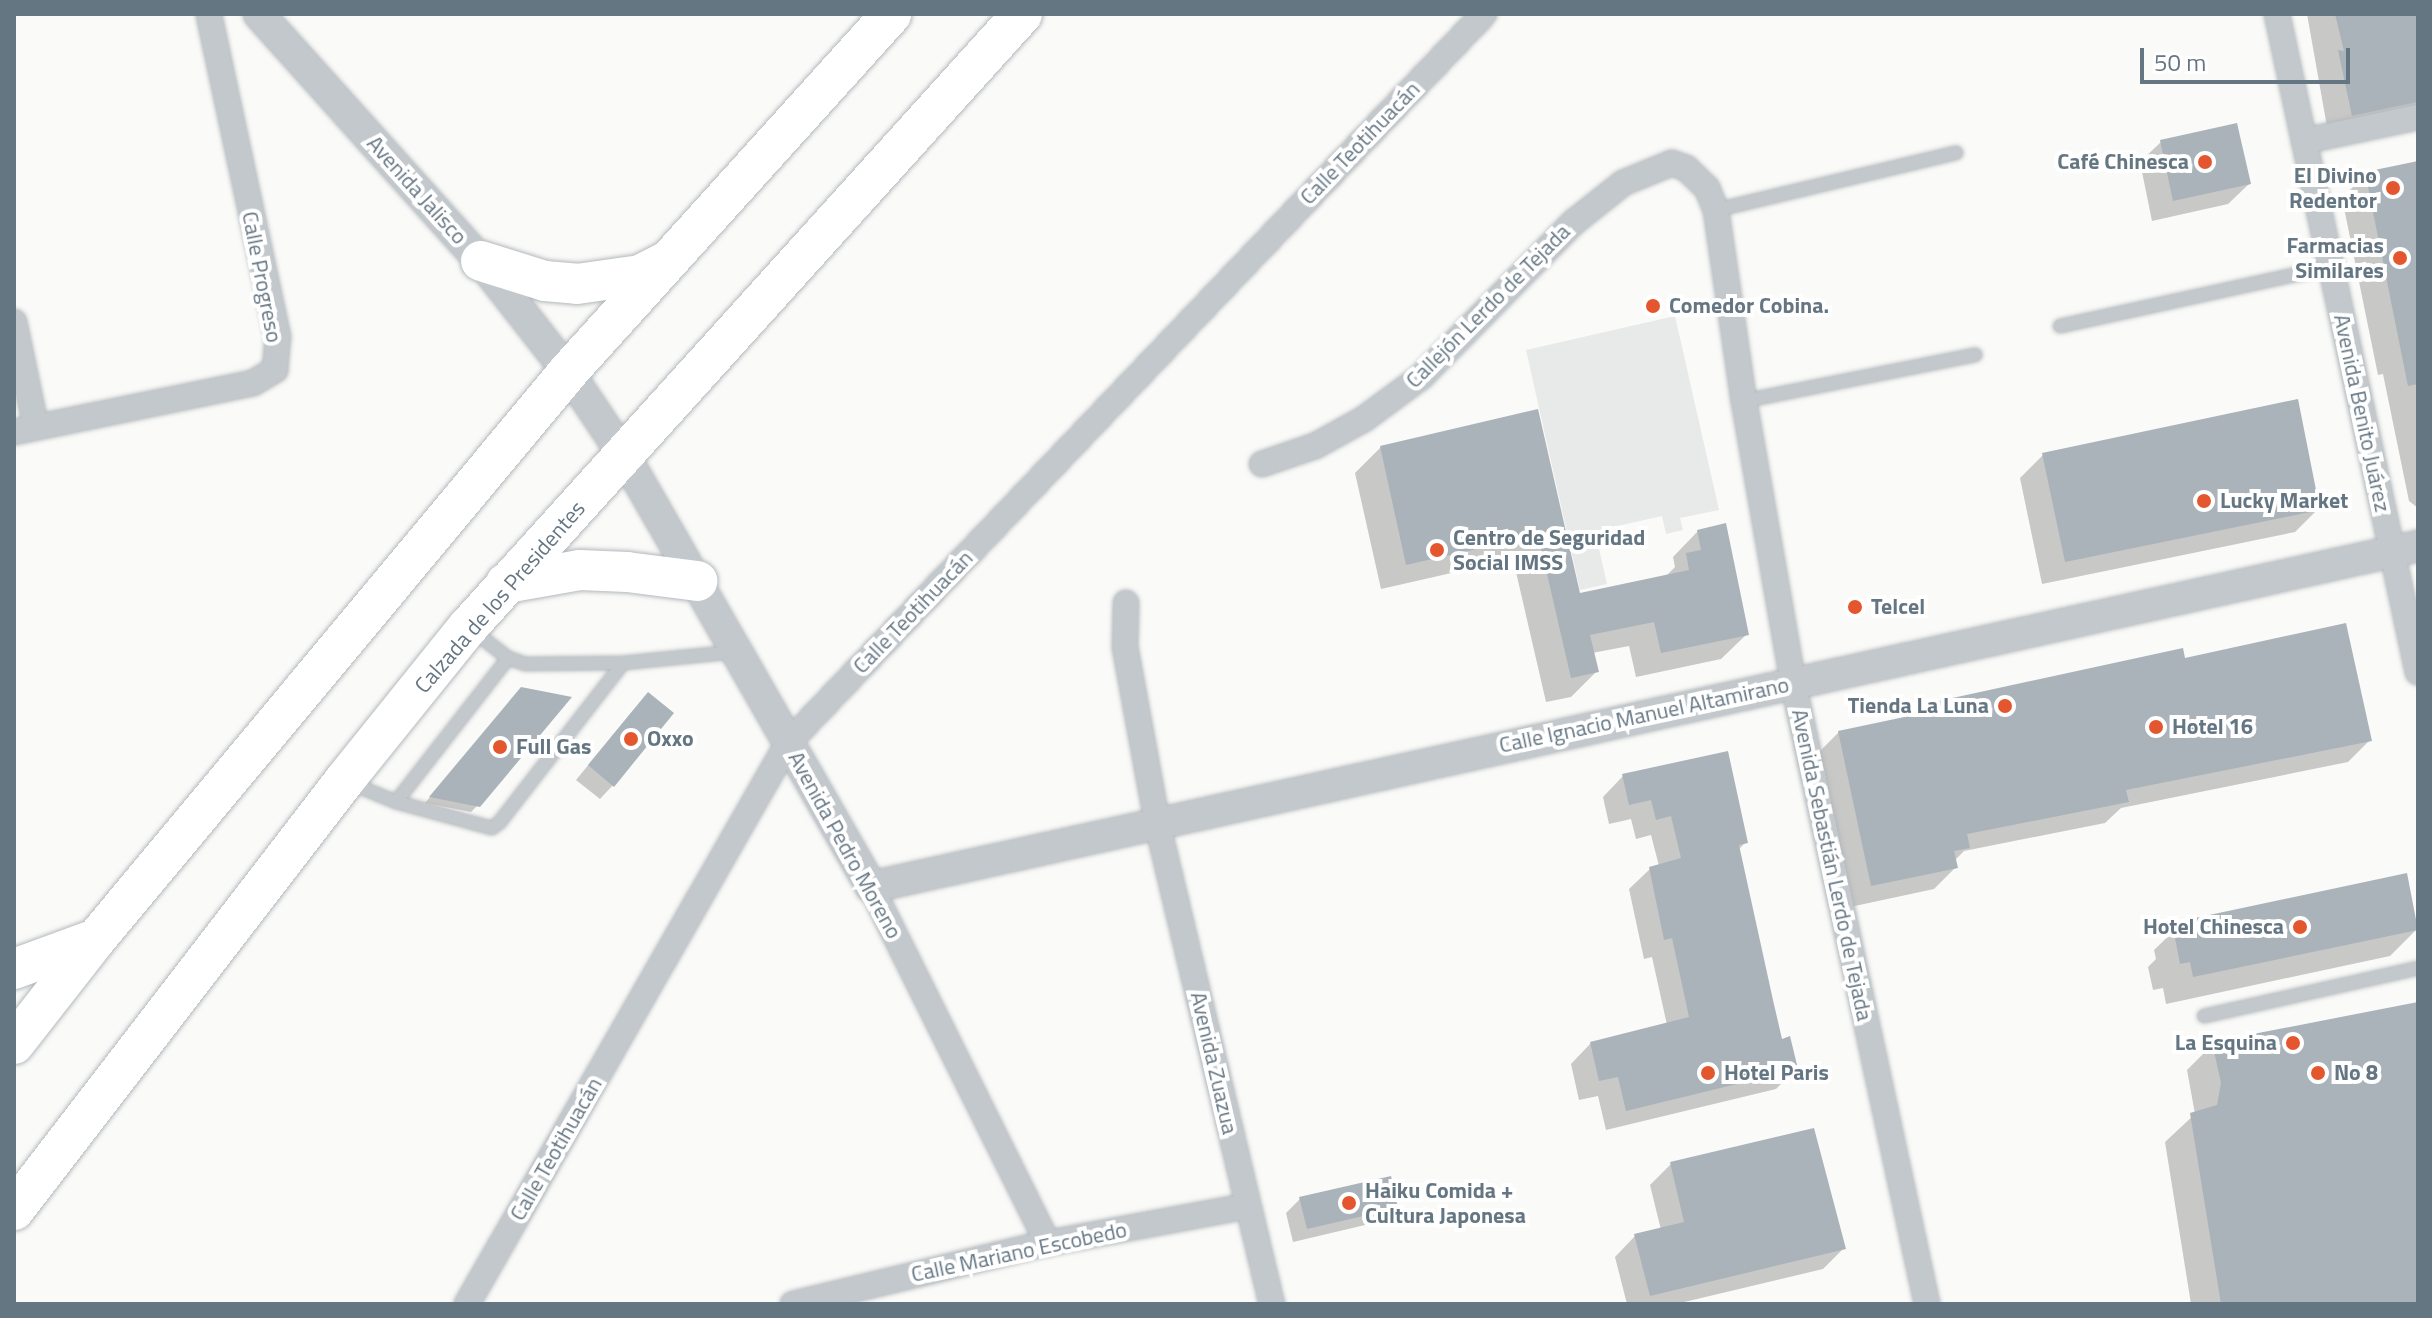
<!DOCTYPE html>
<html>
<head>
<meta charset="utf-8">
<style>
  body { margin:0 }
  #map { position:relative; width:2432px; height:1318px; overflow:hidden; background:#fafaf8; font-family:"Titillium Web",sans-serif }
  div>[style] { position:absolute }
  .built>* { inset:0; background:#e8e9e9 }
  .shadow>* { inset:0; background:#0003 }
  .building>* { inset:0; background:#aab3b9 }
  .roads { filter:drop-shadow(0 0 2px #b4b9bd) drop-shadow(0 0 2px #b4b9bd) }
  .service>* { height:12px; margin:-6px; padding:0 6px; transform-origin:6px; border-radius:6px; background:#c3c8cc }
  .minor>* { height:24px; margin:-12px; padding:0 12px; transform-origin:12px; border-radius:12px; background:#c3c8cc }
  .tertiary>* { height:30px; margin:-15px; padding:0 15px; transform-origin:15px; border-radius:15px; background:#c3c8cc }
  .trunk>* { height:40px; margin:-20px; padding:0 20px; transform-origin:20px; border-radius:20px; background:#fff }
  .dots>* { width:22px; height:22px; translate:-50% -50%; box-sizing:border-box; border:4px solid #fff; border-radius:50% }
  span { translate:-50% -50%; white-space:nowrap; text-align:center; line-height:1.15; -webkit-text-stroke:8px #fff; paint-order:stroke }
  .street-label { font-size:22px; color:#657683 }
  .poi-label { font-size:22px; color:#657683; font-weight:700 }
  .right { translate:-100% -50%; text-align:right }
  .left { translate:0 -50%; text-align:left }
  .frame { position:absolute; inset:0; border:16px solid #657683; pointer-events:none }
  .scale { position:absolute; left:2140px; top:48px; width:210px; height:36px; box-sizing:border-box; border:4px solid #657683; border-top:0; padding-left:10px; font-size:24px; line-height:28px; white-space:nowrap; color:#657683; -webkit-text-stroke:6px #fff; paint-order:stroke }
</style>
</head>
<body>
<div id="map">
  <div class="built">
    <div style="clip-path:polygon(1675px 316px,1719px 510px,1680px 518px,1683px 530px,1666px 534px,1662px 516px,1595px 531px,1607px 584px,1580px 590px,1526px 350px)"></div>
  </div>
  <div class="shadow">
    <div style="clip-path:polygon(2307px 14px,2418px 14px,2418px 119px,2329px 138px)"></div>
    <div style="clip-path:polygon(2161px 142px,2249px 184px,2228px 204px,2152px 221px,2140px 162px)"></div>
    <div style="clip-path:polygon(2418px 163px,2418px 508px,2409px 501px,2383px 374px,2378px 375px,2342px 198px,2366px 174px)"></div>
    <div style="clip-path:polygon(1537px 412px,1579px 595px,1665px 577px,1675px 567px,1673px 557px,1698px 531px,1747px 634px,1721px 659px,1636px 677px,1629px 646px,1592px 653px,1596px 672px,1571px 697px,1546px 702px,1513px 559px,1381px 589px,1355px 473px,1381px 447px)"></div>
    <div style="clip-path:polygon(2043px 455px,2318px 509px,2295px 532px,2042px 584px,2020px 478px)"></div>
    <div style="clip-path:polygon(2184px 661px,2370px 740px,2348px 762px,2121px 808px,2105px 823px,1964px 851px,1954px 861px,1956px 867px,1934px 889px,1850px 907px,1817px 754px,1839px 732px,1916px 716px,1926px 705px)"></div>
    <div style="clip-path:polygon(515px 696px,478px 805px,471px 812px,425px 803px)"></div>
    <div style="clip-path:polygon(635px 708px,613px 785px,600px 799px,576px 780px)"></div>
    <div style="clip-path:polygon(1623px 776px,1746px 842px,1738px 850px,1780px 1042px,1796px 1069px,1776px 1089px,1606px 1130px,1598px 1096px,1579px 1100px,1571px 1064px,1591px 1043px,1667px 1025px,1652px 957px,1644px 959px,1629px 889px,1650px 869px,1659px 866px,1651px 835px,1636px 839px,1631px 819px,1609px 824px,1603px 797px)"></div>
    <div style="clip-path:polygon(2182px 923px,2417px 929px,2390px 956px,2166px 1004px,2163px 988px,2153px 990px,2148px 967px,2156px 959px,2154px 950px)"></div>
    <div style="clip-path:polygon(2418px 1004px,2418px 1304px,2191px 1304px,2165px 1142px,2195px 1114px,2187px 1070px,2213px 1044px)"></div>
    <div style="clip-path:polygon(1671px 1164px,1844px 1248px,1823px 1269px,1676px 1304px,1627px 1304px,1615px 1257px,1635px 1236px,1661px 1230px,1650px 1185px)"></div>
    <div style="clip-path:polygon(1300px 1199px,1396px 1207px,1382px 1221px,1293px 1242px,1286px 1213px)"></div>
  </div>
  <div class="building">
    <div style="clip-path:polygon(2335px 14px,2418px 14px,2418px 102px,2352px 116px,2338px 50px,2344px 51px)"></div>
    <div style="clip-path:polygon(2237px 123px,2251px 184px,2173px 201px,2160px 140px)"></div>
    <div style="clip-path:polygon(2418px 161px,2418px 384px,2408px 386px,2365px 172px)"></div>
    <div style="clip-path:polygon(2298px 399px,2320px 510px,2065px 562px,2042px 453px)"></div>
    <div style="clip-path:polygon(1538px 409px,1580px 593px,1689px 570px,1686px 553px,1701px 550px,1697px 530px,1726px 523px,1749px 635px,1661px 653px,1654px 622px,1590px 635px,1599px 672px,1571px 678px,1538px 535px,1406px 565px,1380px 446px)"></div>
    <div style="clip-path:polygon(2346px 623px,2372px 741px,2126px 790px,2129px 802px,1967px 834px,1970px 848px,1954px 851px,1958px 868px,1871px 886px,1838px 731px,1928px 712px,1925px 704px,2183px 648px,2185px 658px)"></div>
    <div style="clip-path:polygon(521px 687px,572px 697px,480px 807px,429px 797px)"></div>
    <div style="clip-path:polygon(648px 692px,674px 713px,614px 787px,588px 765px)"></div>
    <div style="clip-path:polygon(1728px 751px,1748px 843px,1739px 845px,1773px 1000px,1782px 1039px,1790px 1036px,1798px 1069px,1626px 1111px,1618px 1077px,1599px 1081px,1590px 1042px,1689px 1017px,1672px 938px,1664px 940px,1649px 867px,1681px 858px,1671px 816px,1656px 820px,1651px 800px,1629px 805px,1622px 774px)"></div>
    <div style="clip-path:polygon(2407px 873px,2418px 930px,2193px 977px,2190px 962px,2180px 964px,2175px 938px,2184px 936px,2181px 921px)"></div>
    <div style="clip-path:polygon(2418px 1002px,2418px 1304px,2221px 1304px,2190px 1113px,2217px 1105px,2221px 1083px,2212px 1042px)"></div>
    <div style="clip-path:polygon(1814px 1128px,1846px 1249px,1650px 1296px,1634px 1234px,1684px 1222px,1670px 1162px)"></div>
    <div style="clip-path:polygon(1391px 1176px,1398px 1208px,1307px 1229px,1299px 1197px)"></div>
  </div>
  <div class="roads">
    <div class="service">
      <div style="left:1716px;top:210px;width:247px;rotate:-13.4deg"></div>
      <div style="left:2060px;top:326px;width:277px;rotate:-12.3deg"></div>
      <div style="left:1744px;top:401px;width:236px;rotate:-11.3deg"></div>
      <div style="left:471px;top:629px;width:47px;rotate:38.1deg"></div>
      <div style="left:508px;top:658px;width:18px;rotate:19deg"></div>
      <div style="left:525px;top:664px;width:98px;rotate:-0.6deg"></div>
      <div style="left:623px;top:663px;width:111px;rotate:-5.7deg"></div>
      <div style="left:350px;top:783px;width:50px;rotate:22.4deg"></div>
      <div style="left:396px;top:802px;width:99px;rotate:15.2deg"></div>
      <div style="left:492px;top:828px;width:9px;rotate:-36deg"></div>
      <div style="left:499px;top:823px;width:202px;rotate:-52.2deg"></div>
      <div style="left:396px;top:802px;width:182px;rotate:-52.1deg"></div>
      <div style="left:2204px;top:1016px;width:219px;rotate:-12.6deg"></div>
    </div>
    <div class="minor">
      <div style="left:2277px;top:14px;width:673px;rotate:77.91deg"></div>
      <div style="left:2304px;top:141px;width:116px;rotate:-11.9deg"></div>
      <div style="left:14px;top:322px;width:107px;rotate:78.2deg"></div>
      <div style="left:14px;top:432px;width:244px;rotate:-11.6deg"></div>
      <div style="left:253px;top:383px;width:26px;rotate:-31deg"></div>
      <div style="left:275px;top:370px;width:33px;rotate:-85deg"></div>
      <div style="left:278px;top:337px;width:330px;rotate:-102.1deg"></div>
      <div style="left:1262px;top:464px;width:56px;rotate:-18.8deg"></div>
      <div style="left:1315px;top:446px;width:56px;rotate:-28.9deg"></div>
      <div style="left:1364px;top:419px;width:71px;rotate:-36.4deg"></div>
      <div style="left:1421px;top:377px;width:218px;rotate:-45.4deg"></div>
      <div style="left:1574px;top:222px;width:63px;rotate:-38.5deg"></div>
      <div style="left:1623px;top:183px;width:53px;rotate:-22.2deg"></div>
      <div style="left:1672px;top:163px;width:15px;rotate:20deg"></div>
      <div style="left:1686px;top:168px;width:29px;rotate:44deg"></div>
      <div style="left:1707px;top:188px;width:24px;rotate:68deg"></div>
      <div style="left:1716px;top:210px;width:193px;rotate:81.7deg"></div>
      <div style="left:1744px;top:401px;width:285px;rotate:80.1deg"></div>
      <div style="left:1793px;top:682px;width:636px;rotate:77.84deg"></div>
      <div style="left:1126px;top:603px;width:44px;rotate:91.3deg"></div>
      <div style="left:1125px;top:647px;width:178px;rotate:79.6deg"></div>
      <div style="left:1157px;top:822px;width:496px;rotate:76.6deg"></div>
      <div style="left:871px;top:887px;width:398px;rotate:63.6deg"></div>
      <div style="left:467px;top:1304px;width:646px;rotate:-60.22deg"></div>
      <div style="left:788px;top:743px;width:1008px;rotate:-46.33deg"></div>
      <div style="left:793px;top:1304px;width:262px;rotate:-13.5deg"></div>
      <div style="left:1048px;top:1243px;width:202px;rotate:-10.5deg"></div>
    </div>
    <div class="tertiary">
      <div style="left:259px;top:14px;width:332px;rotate:48.1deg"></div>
      <div style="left:481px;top:261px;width:141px;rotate:51.9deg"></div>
      <div style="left:568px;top:372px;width:102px;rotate:56.2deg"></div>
      <div style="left:625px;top:457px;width:495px;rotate:60.2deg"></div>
      <div style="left:871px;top:887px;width:1584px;rotate:-12.43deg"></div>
    </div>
    <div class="trunk">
      <div style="left:481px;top:261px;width:67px;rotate:17.4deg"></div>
      <div style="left:545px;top:281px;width:32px;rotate:5deg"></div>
      <div style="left:577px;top:284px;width:64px;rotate:-8.1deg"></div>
      <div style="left:640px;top:275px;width:29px;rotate:-27deg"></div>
      <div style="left:506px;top:583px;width:75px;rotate:-10deg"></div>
      <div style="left:580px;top:570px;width:47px;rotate:2.4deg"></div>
      <div style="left:627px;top:572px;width:71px;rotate:7.3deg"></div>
      <div style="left:14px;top:969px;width:87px;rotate:-20.1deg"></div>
      <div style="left:14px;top:1044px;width:133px;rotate:-52deg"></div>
      <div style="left:96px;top:939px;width:738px;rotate:-50.22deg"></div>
      <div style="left:568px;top:372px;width:482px;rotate:-47.9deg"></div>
      <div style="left:14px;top:1210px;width:541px;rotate:-52.43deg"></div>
      <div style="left:344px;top:781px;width:198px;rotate:-51.2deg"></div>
      <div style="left:468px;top:627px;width:826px;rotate:-47.89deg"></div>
    </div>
  </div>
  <div class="dots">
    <div style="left:2205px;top:162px;background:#e4572e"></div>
    <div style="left:2393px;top:188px;background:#e4572e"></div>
    <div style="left:2400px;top:258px;background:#e4572e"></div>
    <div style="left:1653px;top:306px;background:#e4572e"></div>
    <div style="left:2204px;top:501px;background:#e4572e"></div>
    <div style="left:1437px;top:550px;background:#e4572e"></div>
    <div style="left:1855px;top:607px;background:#e4572e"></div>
    <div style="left:2005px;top:706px;background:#e4572e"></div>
    <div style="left:2156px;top:727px;background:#e4572e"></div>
    <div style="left:631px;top:739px;background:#e4572e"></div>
    <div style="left:500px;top:747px;background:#e4572e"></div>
    <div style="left:2300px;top:927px;background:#e4572e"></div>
    <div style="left:2293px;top:1043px;background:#e4572e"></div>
    <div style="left:1708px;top:1073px;background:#e4572e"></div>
    <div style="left:2318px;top:1073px;background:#e4572e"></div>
    <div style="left:1349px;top:1203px;background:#e4572e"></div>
  </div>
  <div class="street-label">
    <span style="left:1360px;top:143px;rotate:-46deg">Calle Teotihuacán</span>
    <span style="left:417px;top:190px;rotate:48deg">Avenida Jalisco</span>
    <span style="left:262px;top:277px;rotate:79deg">Calle Progreso</span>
    <span style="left:1488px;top:306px;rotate:-45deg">Callejón Lerdo de Tejada</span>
    <span style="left:2362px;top:413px;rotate:78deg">Avenida Benito Juárez</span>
    <span style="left:500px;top:597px;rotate:-49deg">Calzada de los Presidentes</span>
    <span style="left:913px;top:612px;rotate:-46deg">Calle Teotihuacán</span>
    <span style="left:1644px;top:715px;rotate:-12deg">Calle Ignacio Manuel Altamirano</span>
    <span style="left:845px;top:845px;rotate:61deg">Avenida Pedro Moreno</span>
    <span style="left:1832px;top:865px;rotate:78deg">Avenida Sebastián Lerdo de Tejada</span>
    <span style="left:1214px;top:1063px;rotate:77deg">Avenida Zuazua</span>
    <span style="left:556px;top:1149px;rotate:-60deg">Calle Teotihuacán</span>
    <span style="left:1019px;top:1252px;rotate:-12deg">Calle Mariano Escobedo</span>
  </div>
  <div class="poi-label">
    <span class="right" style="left:2189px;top:162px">Café Chinesca</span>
    <span class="right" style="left:2377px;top:188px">El Divino<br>Redentor</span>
    <span class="right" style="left:2384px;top:258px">Farmacias<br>Similares</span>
    <span class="left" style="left:1669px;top:306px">Comedor Cobina.</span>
    <span class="left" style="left:2220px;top:501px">Lucky Market</span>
    <span class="left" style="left:1453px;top:550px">Centro de Seguridad<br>Social IMSS</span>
    <span class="left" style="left:1871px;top:607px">Telcel</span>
    <span class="right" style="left:1989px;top:706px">Tienda La Luna</span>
    <span class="left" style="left:2172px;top:727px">Hotel 16</span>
    <span class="left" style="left:647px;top:739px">Oxxo</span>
    <span class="left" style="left:516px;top:747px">Full Gas</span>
    <span class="right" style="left:2284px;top:927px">Hotel Chinesca</span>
    <span class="right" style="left:2277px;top:1043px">La Esquina</span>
    <span class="left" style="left:1724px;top:1073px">Hotel Paris</span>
    <span class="left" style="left:2334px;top:1073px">No 8</span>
    <span class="left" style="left:1365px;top:1203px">Haiku Comida +<br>Cultura Japonesa</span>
  </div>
  <div class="frame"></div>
  <div class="scale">50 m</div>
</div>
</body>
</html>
